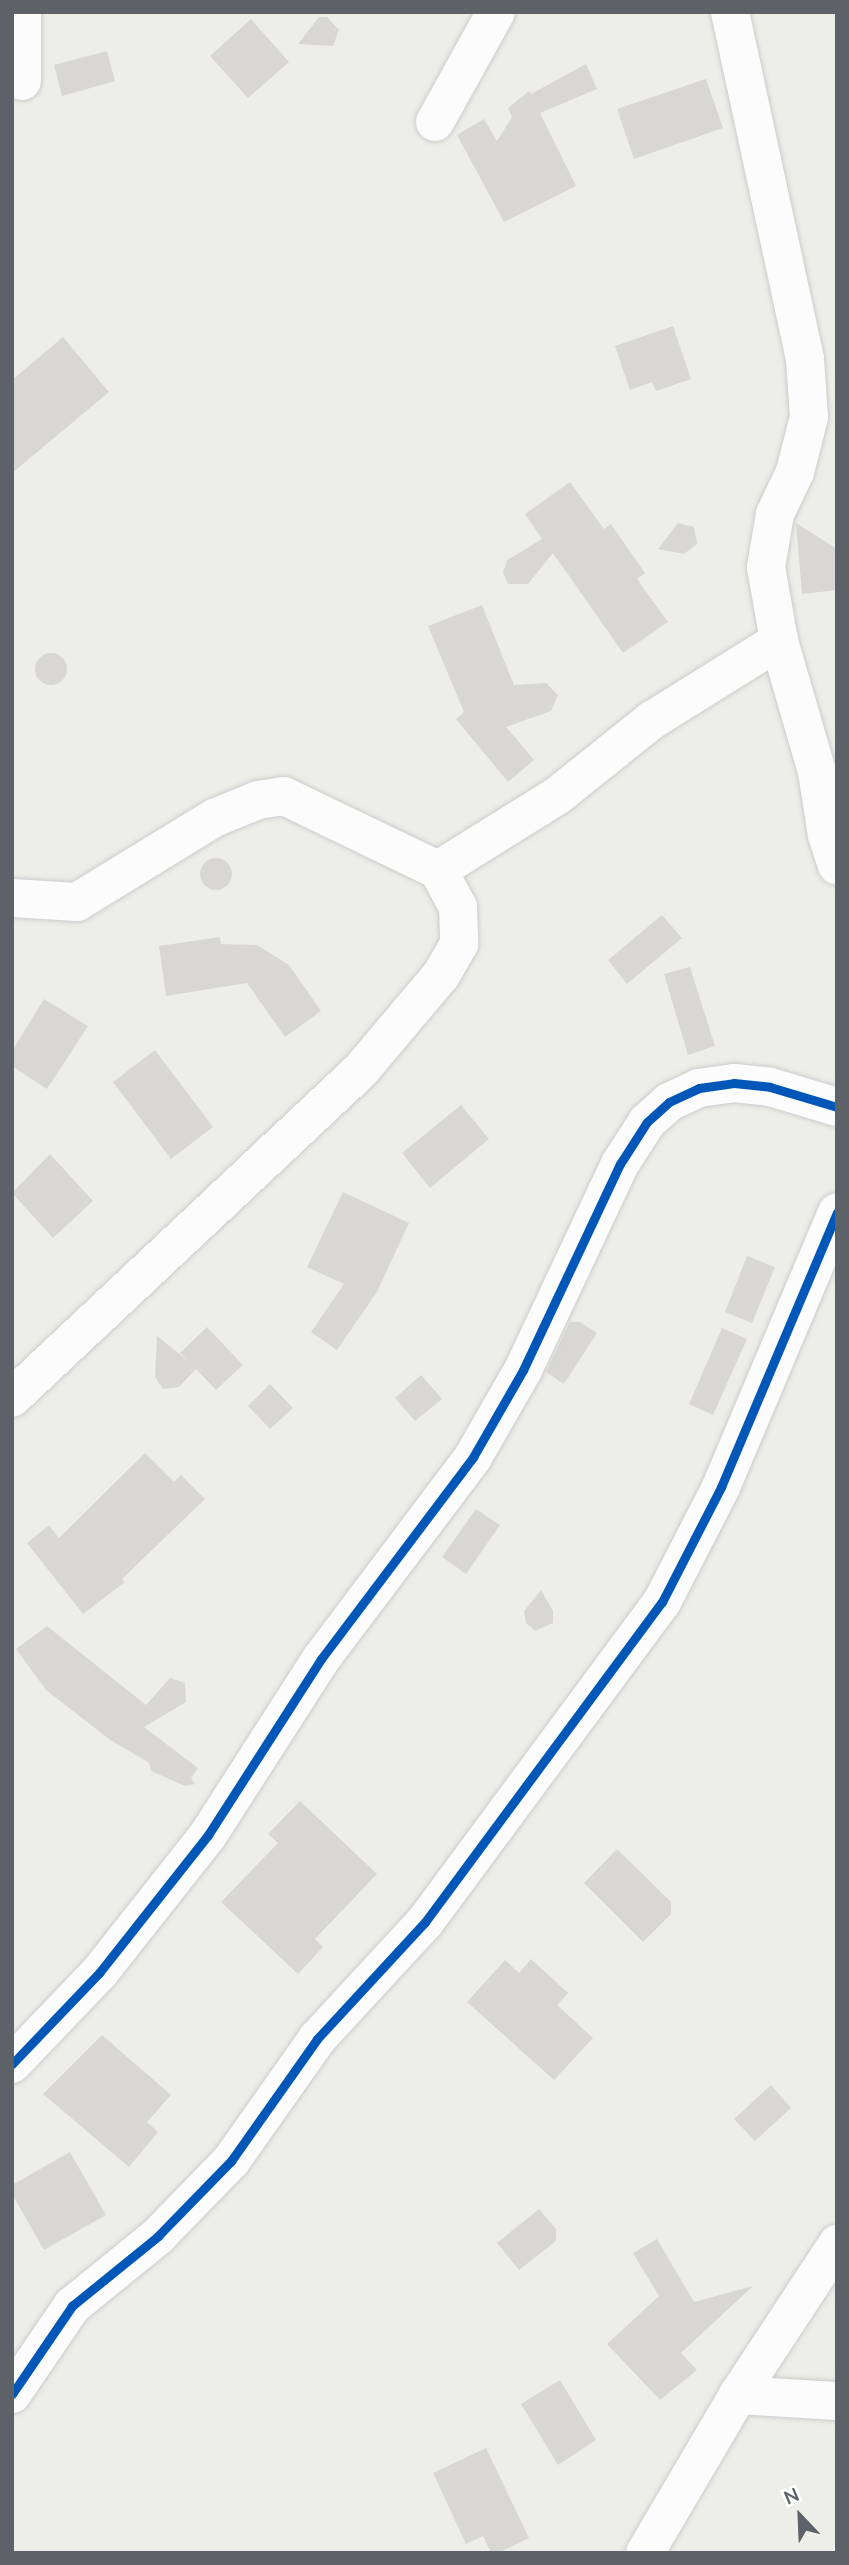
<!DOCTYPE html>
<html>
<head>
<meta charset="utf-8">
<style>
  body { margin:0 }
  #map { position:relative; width:849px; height:2565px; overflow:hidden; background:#eeeee9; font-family:"Nunito Sans",sans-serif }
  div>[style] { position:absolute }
  .building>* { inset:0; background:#d8d7d4 }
  .round { border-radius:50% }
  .roads { filter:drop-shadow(0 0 2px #cbcccb) drop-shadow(0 0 2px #cbcccb) }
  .minor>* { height:38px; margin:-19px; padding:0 19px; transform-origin:19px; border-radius:19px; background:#fcfcfc }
  .cycleway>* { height:9px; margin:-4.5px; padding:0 4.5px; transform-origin:4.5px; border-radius:4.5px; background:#0057b8 }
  span { translate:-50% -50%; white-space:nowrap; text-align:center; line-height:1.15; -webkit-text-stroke:6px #fff; paint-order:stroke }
  .frame { position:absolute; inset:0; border:14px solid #5d6168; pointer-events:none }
  .north { position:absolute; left:765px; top:2481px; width:70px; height:70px; -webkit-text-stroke:5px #fff; paint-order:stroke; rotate:337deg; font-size:19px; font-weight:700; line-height:28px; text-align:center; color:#5d6168 }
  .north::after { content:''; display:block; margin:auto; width:24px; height:32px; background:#5d6168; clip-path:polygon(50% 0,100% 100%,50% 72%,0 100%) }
</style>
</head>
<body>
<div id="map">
  <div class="building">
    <div style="clip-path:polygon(319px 17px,327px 17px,339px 30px,333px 46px,298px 44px)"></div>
    <div style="clip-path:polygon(251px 19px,289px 62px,248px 98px,210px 56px)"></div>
    <div style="clip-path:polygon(107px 51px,115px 81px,62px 96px,54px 65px)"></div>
    <div style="clip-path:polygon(586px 64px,597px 89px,540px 113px,576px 186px,504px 222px,457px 135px,484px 119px,497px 141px,512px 117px,508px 108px,529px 91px,531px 94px)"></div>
    <div style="clip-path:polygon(706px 79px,723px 128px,634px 159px,617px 109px)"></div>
    <div style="clip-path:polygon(673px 326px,691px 379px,656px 391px,652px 382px,630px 390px,615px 346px)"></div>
    <div style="clip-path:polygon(63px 337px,109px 392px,12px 473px,12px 380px)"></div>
    <div style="clip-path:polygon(570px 482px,604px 529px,611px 524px,645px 573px,637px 579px,668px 622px,623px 653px,553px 553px,528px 584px,508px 584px,503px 573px,507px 560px,542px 539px,525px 514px)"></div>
    <div style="clip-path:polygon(678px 523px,694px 527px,697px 544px,684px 554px,658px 549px)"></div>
    <div style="clip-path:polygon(796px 523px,837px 549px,837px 590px,802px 594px)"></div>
    <div style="clip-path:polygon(482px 605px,514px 685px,546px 683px,558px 695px,551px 711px,506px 727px,534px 760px,508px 782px,456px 719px,464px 712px,428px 626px)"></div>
    <div class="round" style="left:35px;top:653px;width:32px;height:32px"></div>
    <div class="round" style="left:200px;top:858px;width:32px;height:32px"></div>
    <div style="clip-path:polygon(662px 915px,682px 938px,627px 984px,608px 960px)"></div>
    <div style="clip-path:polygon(220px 937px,221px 944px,257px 945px,289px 965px,321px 1011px,285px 1037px,247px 983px,166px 996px,159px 946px)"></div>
    <div style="clip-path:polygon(690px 967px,715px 1046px,688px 1055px,664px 974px)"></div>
    <div style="clip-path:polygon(44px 999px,88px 1026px,47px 1089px,12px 1066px,12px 1051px)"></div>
    <div style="clip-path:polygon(155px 1050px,213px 1127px,171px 1159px,113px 1082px)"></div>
    <div style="clip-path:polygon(461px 1105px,489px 1139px,430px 1188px,402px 1153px)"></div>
    <div style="clip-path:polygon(50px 1154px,93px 1201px,53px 1238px,12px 1193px)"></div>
    <div style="clip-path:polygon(343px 1192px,409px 1223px,377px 1292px,337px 1350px,311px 1332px,344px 1284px,307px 1267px)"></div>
    <div style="clip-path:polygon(747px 1256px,775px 1267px,752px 1323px,725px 1312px)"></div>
    <div style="clip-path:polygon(570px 1322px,580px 1322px,597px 1333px,564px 1384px,546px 1372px)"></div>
    <div style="clip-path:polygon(207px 1327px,243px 1365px,216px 1390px,196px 1369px,179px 1387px,163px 1389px,155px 1377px,157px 1336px,188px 1361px,180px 1353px)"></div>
    <div style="clip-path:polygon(722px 1328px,747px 1339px,713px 1415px,689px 1404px)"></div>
    <div style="clip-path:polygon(421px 1375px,442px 1399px,415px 1421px,395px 1398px)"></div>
    <div style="clip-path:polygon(270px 1384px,293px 1408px,270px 1429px,248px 1406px)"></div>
    <div style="clip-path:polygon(145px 1453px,174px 1482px,181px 1475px,205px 1499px,122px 1579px,125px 1582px,83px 1614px,27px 1543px,49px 1525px,59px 1538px)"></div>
    <div style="clip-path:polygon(476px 1509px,500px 1525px,466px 1574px,442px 1557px)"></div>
    <div style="clip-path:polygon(541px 1590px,553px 1611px,553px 1623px,535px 1631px,526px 1623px,524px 1611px)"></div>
    <div style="clip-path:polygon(47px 1626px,146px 1705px,170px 1678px,185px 1683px,186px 1702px,144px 1727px,198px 1768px,191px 1778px,195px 1784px,185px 1786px,151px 1771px,149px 1763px,109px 1739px,46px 1690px,16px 1649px)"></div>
    <div style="clip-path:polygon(300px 1801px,377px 1874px,315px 1939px,323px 1947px,298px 1974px,221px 1902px,278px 1843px,268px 1834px)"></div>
    <div style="clip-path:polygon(617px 1849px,671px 1902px,671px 1914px,643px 1942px,584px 1883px)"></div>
    <div style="clip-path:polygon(531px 1959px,568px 1993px,557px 2005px,593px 2038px,554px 2080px,467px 2002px,505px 1960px,519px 1973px)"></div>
    <div style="clip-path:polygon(102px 2035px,171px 2095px,147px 2122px,158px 2132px,129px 2167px,43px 2094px)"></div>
    <div style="clip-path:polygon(771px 2085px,791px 2108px,755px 2141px,734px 2119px)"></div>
    <div style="clip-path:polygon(70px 2152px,106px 2215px,44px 2250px,12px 2194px,12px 2185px)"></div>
    <div style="clip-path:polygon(539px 2209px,556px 2229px,556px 2241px,519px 2270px,497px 2243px)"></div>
    <div style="clip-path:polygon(657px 2239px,694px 2302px,753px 2286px,681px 2353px,697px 2370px,660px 2400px,607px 2344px,659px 2296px,633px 2253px)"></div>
    <div style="clip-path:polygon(560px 2380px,596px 2440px,558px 2465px,521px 2404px)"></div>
    <div style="clip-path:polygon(486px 2448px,529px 2538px,498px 2553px,491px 2553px,483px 2536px,466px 2544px,433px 2473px)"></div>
  </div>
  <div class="roads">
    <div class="minor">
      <div style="left:730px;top:12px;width:355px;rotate:77.8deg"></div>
      <div style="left:805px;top:359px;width:58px;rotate:86.1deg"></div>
      <div style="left:809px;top:417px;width:57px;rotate:104.3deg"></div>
      <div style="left:795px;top:472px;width:47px;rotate:115.5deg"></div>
      <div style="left:775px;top:514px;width:54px;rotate:99.6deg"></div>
      <div style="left:766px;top:567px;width:75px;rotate:80deg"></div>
      <div style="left:779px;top:641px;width:136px;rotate:73.8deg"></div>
      <div style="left:817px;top:772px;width:64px;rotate:81deg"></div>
      <div style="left:827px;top:835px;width:32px;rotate:72deg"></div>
      <div style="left:22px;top:81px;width:69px;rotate:-90deg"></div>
      <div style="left:435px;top:122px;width:126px;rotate:-61deg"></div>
      <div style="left:438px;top:870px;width:140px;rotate:-31.9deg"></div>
      <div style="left:557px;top:796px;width:122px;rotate:-38.7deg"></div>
      <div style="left:652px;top:720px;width:150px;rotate:-31.9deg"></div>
      <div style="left:12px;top:898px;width:65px;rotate:3.5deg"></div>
      <div style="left:77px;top:902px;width:161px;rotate:-31.5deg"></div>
      <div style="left:214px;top:818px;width:48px;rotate:-22.2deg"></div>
      <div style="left:258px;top:800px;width:26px;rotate:-9deg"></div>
      <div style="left:284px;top:796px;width:171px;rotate:25.7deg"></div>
      <div style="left:438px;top:870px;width:42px;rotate:61.6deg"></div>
      <div style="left:458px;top:907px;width:37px;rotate:88deg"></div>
      <div style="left:459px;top:944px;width:36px;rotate:120deg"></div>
      <div style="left:441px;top:975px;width:124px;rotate:130.1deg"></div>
      <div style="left:361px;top:1070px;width:479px;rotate:136.8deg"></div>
      <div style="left:12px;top:2064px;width:126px;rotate:-46.3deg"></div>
      <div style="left:99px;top:1973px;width:176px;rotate:-51.7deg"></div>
      <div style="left:208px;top:1835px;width:209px;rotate:-57.3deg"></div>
      <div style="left:321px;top:1659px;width:253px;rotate:-53deg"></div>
      <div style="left:473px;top:1457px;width:100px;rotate:-60.1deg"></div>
      <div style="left:523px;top:1370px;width:228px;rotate:-64.8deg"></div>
      <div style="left:620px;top:1164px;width:50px;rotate:-57.3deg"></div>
      <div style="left:647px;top:1122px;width:30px;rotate:-42deg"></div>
      <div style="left:669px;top:1102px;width:33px;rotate:-25deg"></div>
      <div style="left:699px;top:1088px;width:35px;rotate:-8deg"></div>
      <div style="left:734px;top:1083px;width:36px;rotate:6deg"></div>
      <div style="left:770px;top:1087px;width:70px;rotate:16.6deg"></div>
      <div style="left:12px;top:2394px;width:107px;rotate:-55.7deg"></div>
      <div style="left:72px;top:2306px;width:111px;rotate:-39.1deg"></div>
      <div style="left:158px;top:2236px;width:105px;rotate:-45.8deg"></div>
      <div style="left:231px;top:2161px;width:149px;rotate:-54.8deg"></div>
      <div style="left:317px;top:2039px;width:159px;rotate:-47.3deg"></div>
      <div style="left:425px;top:1922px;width:398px;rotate:-53.5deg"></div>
      <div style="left:662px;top:1602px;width:129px;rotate:-62.8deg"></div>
      <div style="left:721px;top:1487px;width:298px;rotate:-67.1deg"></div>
      <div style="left:738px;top:2395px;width:99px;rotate:3.5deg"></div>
      <div style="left:645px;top:2553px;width:183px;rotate:-59.5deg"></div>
      <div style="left:738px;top:2395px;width:181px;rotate:-56.7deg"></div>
    </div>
  </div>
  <div class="cycleway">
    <div style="left:12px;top:2064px;width:126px;rotate:-46.3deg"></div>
    <div style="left:99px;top:1973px;width:176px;rotate:-51.7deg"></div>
    <div style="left:208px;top:1835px;width:209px;rotate:-57.3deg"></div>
    <div style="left:321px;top:1659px;width:253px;rotate:-53deg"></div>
    <div style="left:473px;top:1457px;width:100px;rotate:-60.1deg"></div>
    <div style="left:523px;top:1370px;width:228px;rotate:-64.8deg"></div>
    <div style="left:620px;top:1164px;width:50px;rotate:-57.3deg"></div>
    <div style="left:647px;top:1122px;width:30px;rotate:-42deg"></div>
    <div style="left:669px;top:1102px;width:33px;rotate:-25deg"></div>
    <div style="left:699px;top:1088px;width:35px;rotate:-8deg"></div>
    <div style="left:734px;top:1083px;width:36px;rotate:6deg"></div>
    <div style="left:770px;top:1087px;width:70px;rotate:16.6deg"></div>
    <div style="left:12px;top:2394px;width:107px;rotate:-55.7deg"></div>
    <div style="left:72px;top:2306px;width:111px;rotate:-39.1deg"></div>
    <div style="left:158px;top:2236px;width:105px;rotate:-45.8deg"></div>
    <div style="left:231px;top:2161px;width:149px;rotate:-54.8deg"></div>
    <div style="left:317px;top:2039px;width:159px;rotate:-47.3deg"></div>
    <div style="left:425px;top:1922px;width:398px;rotate:-53.5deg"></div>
    <div style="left:662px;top:1602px;width:129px;rotate:-62.8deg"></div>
    <div style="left:721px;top:1487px;width:298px;rotate:-67.1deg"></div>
  </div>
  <div class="frame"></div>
  <div class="north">N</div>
</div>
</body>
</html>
